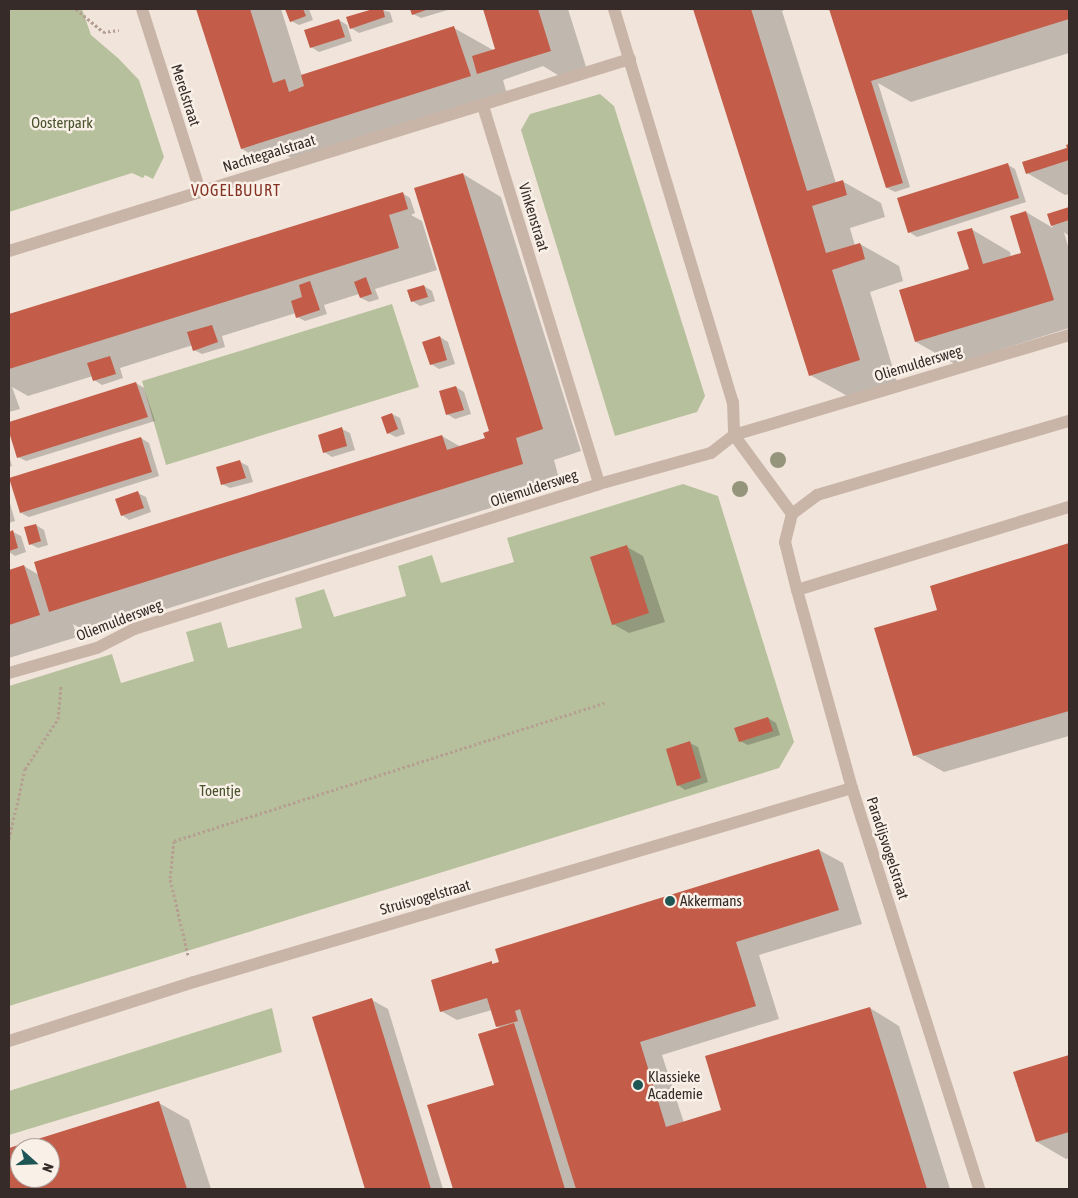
<!DOCTYPE html>
<html>
<head>
<meta charset="utf-8">
<style>
  body { margin:0 }
  #map { position:relative; width:1078px; height:1198px; overflow:hidden; background:#f1e5db; font-family:"Asap Condensed",sans-serif }
  div>[style] { position:absolute }
  .green>* { inset:0; background:#b7c09c }
  .shadow>* { inset:0; background:#0003 }
  .building>* { inset:0; background:#c35c48 }
  .path>* { height:3px; margin-top:-1.5px; transform-origin:0; background:repeating-linear-gradient(90deg,#b59e92 0 2.5px,transparent 0 5px) }
  .minor>* { height:12px; margin:-6px; padding:0 6px; transform-origin:6px; border-radius:6px; background:#c9b4a8 }
  .trees>* { width:16px; height:16px; margin:-8px; border-radius:50%; background:#94957b }
  .dots>* { width:14px; height:14px; translate:-50% -50%; box-sizing:border-box; border:2px solid #f9f0e8; border-radius:50% }
  span { translate:-50% -50%; white-space:nowrap; text-align:center; line-height:1.15; -webkit-text-stroke:5px #f9f0e8; paint-order:stroke }
  .street-label { font-size:15px; color:#362b28 }
  .park-label { font-size:15px; color:#48532c }
  .poi-label { font-size:15px; color:#362b28 }
  .left { translate:0 -50%; text-align:left }
  .neighbourhood-label { font-size:16px; color:#833223; letter-spacing:1px }
  .frame { position:absolute; inset:0; border:10px solid #362b28; pointer-events:none }
  .north { position:absolute; left:10px; top:1138px; width:50px; height:50px; box-sizing:border-box; background:#f9f0e8; border:1px solid #aba19b; border-radius:50%; rotate:110deg; font-size:14px; font-weight:700; line-height:20px; text-align:center; color:#362b28 }
  .north::after { content:''; display:block; margin:auto; width:18px; height:22px; background:#1e5655; clip-path:polygon(50% 0,100% 100%,50% 72%,0 100%) }
</style>
</head>
<body>
<div id="map">
  <div class="green">
    <div style="clip-path:polygon(9px 9px,82px 9px,91px 35px,118px 58px,139px 80px,164px 157px,153px 179px,145px 175px,143px 178px,132px 173px,9px 212px)"></div>
    <div style="clip-path:polygon(600px 94px,614px 106px,705px 396px,697px 412px,615px 436px,521px 130px,530px 114px)"></div>
    <div style="clip-path:polygon(392px 304px,419px 387px,166px 465px,142px 381px)"></div>
    <div style="clip-path:polygon(683px 484px,718px 496px,794px 742px,779px 768px,9px 1006px,9px 686px,112px 654px,121px 683px,194px 661px,186px 632px,221px 622px,228px 648px,302px 628px,295px 598px,324px 589px,334px 617px,406px 596px,398px 566px,432px 555px,441px 583px,514px 562px,507px 538px)"></div>
    <div style="clip-path:polygon(272px 1008px,282px 1052px,9px 1135px,9px 1091px)"></div>
  </div>
  <div class="shadow">
    <div style="clip-path:polygon(197px 9px,281px 9px,302px 76px,454px 28px,493px 50px,497px 50px,484px 9px,568px 9px,588px 73px,566px 80px,543px 66px,503px 80px,508px 98px,302px 164px,279px 151px,258px 158px,242px 149px)"></div>
    <div style="clip-path:polygon(287px 9px,309px 9px,313px 20px,299px 25px,291px 21px)"></div>
    <div style="clip-path:polygon(377px 9px,390px 12px,393px 22px,359px 33px,351px 28px,348px 18px)"></div>
    <div style="clip-path:polygon(411px 9px,451px 9px,421px 18px,413px 14px)"></div>
    <div style="clip-path:polygon(694px 9px,786px 9px,782px 11px,836px 183px,842px 181px,881px 203px,885px 217px,850px 228px,855px 246px,860px 244px,899px 266px,903px 281px,870px 292px,897px 382px,849px 397px,810px 375px)"></div>
    <div style="clip-path:polygon(830px 9px,1069px 9px,1069px 53px,911px 102px,878px 83px,910px 187px,895px 192px,887px 188px)"></div>
    <div style="clip-path:polygon(339px 20px,347px 25px,352px 41px,319px 52px,311px 47px)"></div>
    <div style="clip-path:polygon(1069px 147px,1069px 194px,1065px 195px,1027px 173px,1024px 162px)"></div>
    <div style="clip-path:polygon(1008px 165px,1015px 169px,1026px 202px,917px 237px,909px 232px)"></div>
    <div style="clip-path:polygon(463px 174px,501px 197px,581px 451px,554px 460px,561px 486px,89px 633px,73px 624px,77px 637px,9px 658px,9px 571px,24px 566px,39px 575px,442px 436px,461px 447px,486px 439px,491px 432px)"></div>
    <div style="clip-path:polygon(402px 193px,410px 198px,415px 213px,411px 215px,422px 221px,437px 270px,375px 289px,379px 299px,369px 302px,361px 298px,359px 294px,324px 305px,327px 314px,305px 321px,297px 317px,296px 313px,222px 336px,225px 347px,202px 354px,194px 350px,193px 345px,120px 368px,123px 378px,102px 385px,94px 380px,93px 376px,28px 396px,12px 387px,20px 409px,9px 412px,9px 315px)"></div>
    <div style="clip-path:polygon(1069px 209px,1069px 236px,1064px 232px,1069px 250px,1069px 328px,955px 364px,916px 342px,970px 270px,971px 229px,1010px 252px,1011px 257px,1022px 254px,1026px 212px,1053px 228px,1048px 215px)"></div>
    <div style="clip-path:polygon(424px 286px,432px 291px,435px 301px,420px 306px,412px 301px)"></div>
    <div style="clip-path:polygon(440px 337px,448px 342px,455px 364px,439px 369px,431px 364px)"></div>
    <div style="clip-path:polygon(136px 383px,144px 388px,155px 421px,26px 461px,18px 457px,9px 423px)"></div>
    <div style="clip-path:polygon(456px 387px,464px 392px,471px 414px,455px 419px,447px 414px)"></div>
    <div style="clip-path:polygon(392px 414px,400px 418px,405px 434px,396px 437px,388px 433px)"></div>
    <div style="clip-path:polygon(342px 429px,350px 433px,355px 450px,332px 457px,324px 452px)"></div>
    <div style="clip-path:polygon(141px 438px,149px 443px,159px 476px,29px 517px,21px 513px)"></div>
    <div style="clip-path:polygon(9px 455px,12px 466px,9px 467px)"></div>
    <div style="clip-path:polygon(240px 462px,248px 466px,253px 482px,230px 488px,222px 484px)"></div>
    <div style="clip-path:polygon(138px 493px,146px 497px,151px 512px,129px 520px,122px 515px)"></div>
    <div style="clip-path:polygon(9px 500px,15px 521px,9px 523px)"></div>
    <div style="clip-path:polygon(36px 525px,44px 530px,48px 545px,38px 548px,30px 544px)"></div>
    <div style="clip-path:polygon(13px 532px,21px 536px,26px 552px,15px 556px,9px 552px,9px 533px)"></div>
    <div style="clip-path:polygon(1069px 544px,1069px 736px,944px 772px,914px 755px,939px 610px,931px 587px)"></div>
    <div style="clip-path:polygon(627px 547px,643px 556px,665px 622px,629px 633px,613px 624px)"></div>
    <div style="clip-path:polygon(768px 718px,776px 723px,780px 735px,748px 745px,740px 741px)"></div>
    <div style="clip-path:polygon(690px 743px,698px 747px,708px 782px,685px 790px,678px 785px)"></div>
    <div style="clip-path:polygon(819px 850px,843px 863px,862px 924px,759px 955px,779px 1019px,662px 1055px,684px 1123px,723px 1111px,870px 1008px,899px 1026px,950px 1189px,454px 1189px,429px 1106px,495px 1086px,501px 1029px,497px 1026px,492px 1010px,457px 1020px,441px 1011px,491px 963px,495px 965px)"></div>
    <div style="clip-path:polygon(372px 1000px,388px 1009px,443px 1189px,366px 1189px,314px 1018px)"></div>
    <div style="clip-path:polygon(1069px 1057px,1069px 1158px,1066px 1159px,1037px 1142px,1015px 1073px)"></div>
    <div style="clip-path:polygon(evenodd,159px 1103px,189px 1120px,211px 1189px,9px 1189px,9px 1149px,159px 1103px,20px 1148px,50px 1148px,50px 1178px,20px 1178px,20px 1148px)"></div>
  </div>
  <div class="building">
    <div style="clip-path:polygon(196px 9px,250px 9px,273px 83px,285px 79px,289px 92px,304px 86px,301px 75px,454px 26px,471px 76px,241px 149px)"></div>
    <div style="clip-path:polygon(285px 9px,303px 9px,306px 16px,290px 22px)"></div>
    <div style="clip-path:polygon(373px 9px,383px 9px,385px 17px,350px 29px,346px 17px)"></div>
    <div style="clip-path:polygon(410px 9px,429px 9px,412px 15px)"></div>
    <div style="clip-path:polygon(483px 9px,538px 9px,551px 51px,477px 74px,472px 56px,495px 49px)"></div>
    <div style="clip-path:polygon(693px 9px,751px 9px,807px 191px,843px 180px,847px 195px,812px 206px,826px 253px,860px 243px,862px 248px,865px 259px,832px 270px,860px 360px,809px 376px)"></div>
    <div style="clip-path:polygon(829px 9px,1069px 9px,1069px 19px,871px 81px,903px 183px,886px 188px)"></div>
    <div style="clip-path:polygon(339px 19px,345px 37px,310px 48px,304px 30px)"></div>
    <div style="clip-path:polygon(1069px 144px,1069px 160px,1026px 174px,1022px 162px,1067px 148px,1066px 145px)"></div>
    <div style="clip-path:polygon(1008px 163px,1019px 198px,908px 233px,897px 198px)"></div>
    <div style="clip-path:polygon(463px 173px,543px 429px,516px 438px,523px 464px,49px 612px,34px 562px,442px 435px,447px 450px,485px 438px,483px 433px,489px 431px,414px 188px)"></div>
    <div style="clip-path:polygon(403px 192px,408px 209px,389px 215px,399px 248px,9px 369px,9px 314px)"></div>
    <div style="clip-path:polygon(1069px 207px,1069px 220px,1051px 226px,1047px 214px)"></div>
    <div style="clip-path:polygon(1026px 211px,1054px 300px,915px 342px,899px 290px,969px 269px,957px 232px,972px 228px,983px 264px,1021px 253px,1010px 216px)"></div>
    <div style="clip-path:polygon(366px 277px,372px 294px,360px 298px,354px 282px)"></div>
    <div style="clip-path:polygon(310px 281px,320px 310px,296px 318px,291px 301px,302px 297px,299px 285px)"></div>
    <div style="clip-path:polygon(424px 285px,428px 297px,411px 302px,407px 290px)"></div>
    <div style="clip-path:polygon(212px 325px,218px 342px,193px 351px,187px 332px)"></div>
    <div style="clip-path:polygon(440px 336px,447px 360px,430px 365px,422px 342px)"></div>
    <div style="clip-path:polygon(110px 356px,116px 374px,93px 381px,87px 363px)"></div>
    <div style="clip-path:polygon(136px 382px,148px 417px,17px 458px,9px 432px,9px 422px)"></div>
    <div style="clip-path:polygon(456px 386px,464px 410px,446px 415px,439px 391px)"></div>
    <div style="clip-path:polygon(392px 413px,398px 429px,387px 434px,381px 417px)"></div>
    <div style="clip-path:polygon(342px 427px,347px 446px,323px 453px,318px 435px)"></div>
    <div style="clip-path:polygon(141px 437px,152px 472px,20px 513px,9px 478px)"></div>
    <div style="clip-path:polygon(240px 460px,246px 478px,221px 485px,216px 467px)"></div>
    <div style="clip-path:polygon(138px 491px,144px 508px,121px 516px,115px 499px)"></div>
    <div style="clip-path:polygon(36px 524px,41px 541px,29px 545px,24px 527px)"></div>
    <div style="clip-path:polygon(13px 530px,18px 548px,9px 551px,9px 532px)"></div>
    <div style="clip-path:polygon(1069px 543px,1069px 711px,913px 756px,874px 628px,937px 610px,930px 586px)"></div>
    <div style="clip-path:polygon(627px 545px,649px 613px,612px 625px,590px 557px)"></div>
    <div style="clip-path:polygon(24px 565px,40px 615px,9px 625px,9px 570px)"></div>
    <div style="clip-path:polygon(768px 717px,773px 731px,739px 742px,734px 728px)"></div>
    <div style="clip-path:polygon(690px 741px,701px 778px,677px 786px,666px 749px)"></div>
    <div style="clip-path:polygon(819px 849px,839px 910px,736px 942px,756px 1006px,640px 1042px,666px 1127px,721px 1110px,705px 1056px,870px 1007px,927px 1189px,576px 1189px,520px 1009px,515px 1011px,518px 1021px,496px 1027px,487px 998px,440px 1012px,431px 980px,492px 961px,492px 964px,499px 962px,495px 949px)"></div>
    <div style="clip-path:polygon(372px 998px,431px 1189px,365px 1189px,312px 1017px)"></div>
    <div style="clip-path:polygon(514px 1023px,565px 1189px,453px 1189px,427px 1105px,494px 1085px,478px 1034px)"></div>
    <div style="clip-path:polygon(1069px 1055px,1069px 1132px,1036px 1142px,1013px 1072px)"></div>
    <div style="clip-path:polygon(evenodd,159px 1101px,187px 1189px,9px 1189px,9px 1148px,159px 1101px,20px 1148px,50px 1148px,50px 1178px,20px 1178px,20px 1148px)"></div>
  </div>
  <div class="path">
    <div style="left:76px;top:9px;width:35px;rotate:40deg"></div>
    <div style="left:103px;top:32px;width:16px;rotate:-7deg"></div>
    <div style="left:9px;top:839px;width:72px;rotate:-77.1deg"></div>
    <div style="left:25px;top:769px;width:60px;rotate:-56.6deg"></div>
    <div style="left:58px;top:719px;width:33px;rotate:-85deg"></div>
    <div style="left:188px;top:955px;width:79px;rotate:-103.2deg"></div>
    <div style="left:170px;top:878px;width:37px;rotate:-84deg"></div>
    <div style="left:174px;top:841px;width:452px;rotate:-17.8deg"></div>
  </div>
  <div class="minor">
    <div style="left:142px;top:9px;width:191px;rotate:72.3deg"></div>
    <div style="left:614px;top:9px;width:411px;rotate:73.2deg"></div>
    <div style="left:733px;top:402px;width:33px;rotate:88deg"></div>
    <div style="left:734px;top:435px;width:98px;rotate:53.7deg"></div>
    <div style="left:483px;top:106px;width:395px;rotate:72.9deg"></div>
    <div style="left:9px;top:251px;width:650px;rotate:-17.18deg"></div>
    <div style="left:792px;top:514px;width:29px;rotate:104deg"></div>
    <div style="left:785px;top:542px;width:49px;rotate:76deg"></div>
    <div style="left:797px;top:590px;width:205px;rotate:74.5deg"></div>
    <div style="left:852px;top:788px;width:421px;rotate:72.4deg"></div>
    <div style="left:792px;top:514px;width:31px;rotate:-37deg"></div>
    <div style="left:817px;top:495px;width:263px;rotate:-16.4deg"></div>
    <div style="left:797px;top:590px;width:284px;rotate:-17deg"></div>
    <div style="left:9px;top:673px;width:91px;rotate:-15.9deg"></div>
    <div style="left:97px;top:648px;width:42px;rotate:-27.2deg"></div>
    <div style="left:134px;top:629px;width:487px;rotate:-17.3deg"></div>
    <div style="left:599px;top:484px;width:116px;rotate:-15.5deg"></div>
    <div style="left:711px;top:453px;width:29px;rotate:-38deg"></div>
    <div style="left:734px;top:435px;width:350px;rotate:-16.6deg"></div>
    <div style="left:9px;top:1041px;width:194px;rotate:-17.7deg"></div>
    <div style="left:194px;top:982px;width:686px;rotate:-16.43deg"></div>
  </div>
  <div class="trees">
    <div style="left:778px;top:460px"></div>
    <div style="left:740px;top:489px"></div>
  </div>
  <div class="dots">
    <div style="left:670px;top:901px;background:#1e5655"></div>
    <div style="left:638px;top:1085px;background:#1e5655"></div>
  </div>
  <div class="street-label">
    <span style="left:186px;top:95px;rotate:72deg">Merelstraat</span>
    <span style="left:269px;top:153px;rotate:-17deg">Nachtegaalstraat</span>
    <span style="left:534px;top:217px;rotate:73deg">Vinkenstraat</span>
    <span style="left:918px;top:363px;rotate:-17deg">Oliemuldersweg</span>
    <span style="left:534px;top:488px;rotate:-18deg">Oliemuldersweg</span>
    <span style="left:119px;top:620px;rotate:-21deg">Oliemuldersweg</span>
    <span style="left:888px;top:848px;rotate:72deg">Paradijsvogelstraat</span>
    <span style="left:425px;top:897px;rotate:-16deg">Struisvogelstraat</span>
  </div>
  <div class="park-label">
    <span style="left:62px;top:123px">Oosterpark</span>
    <span style="left:220px;top:791px">Toentje</span>
  </div>
  <div class="poi-label">
    <span class="left" style="left:680px;top:901px">Akkermans</span>
    <span class="left" style="left:648px;top:1085px">Klassieke<br>Academie</span>
  </div>
  <div class="neighbourhood-label">
    <span style="left:236px;top:190px">VOGELBUURT</span>
  </div>
  <div class="frame"></div>
  <div class="north">N</div>
</div>
</body>
</html>
